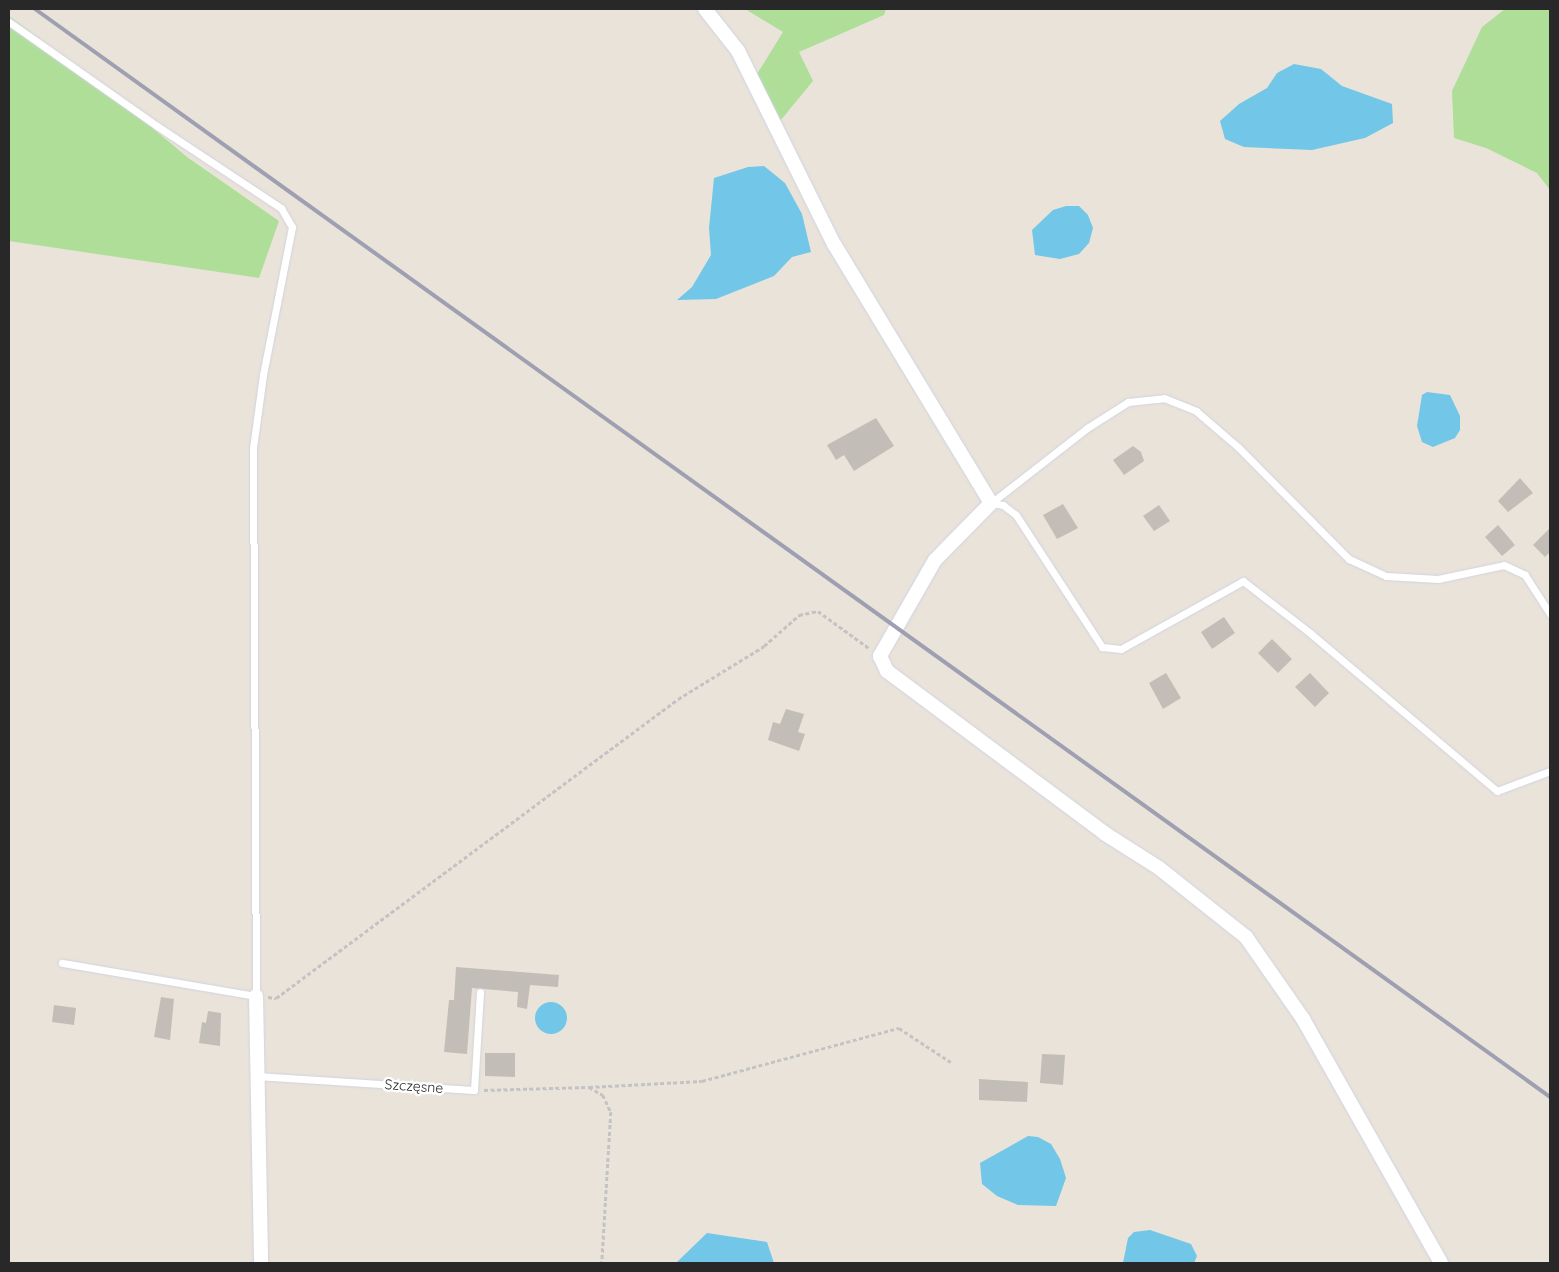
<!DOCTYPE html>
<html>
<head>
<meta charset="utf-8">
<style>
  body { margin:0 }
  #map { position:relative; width:1559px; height:1272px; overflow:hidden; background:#eae3da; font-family:Quicksand,sans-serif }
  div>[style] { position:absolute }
  .green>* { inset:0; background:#afde99 }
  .water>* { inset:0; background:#72c6e7 }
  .round { border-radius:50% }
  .building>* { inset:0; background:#c2bdb7 }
  .path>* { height:2.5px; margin-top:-1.25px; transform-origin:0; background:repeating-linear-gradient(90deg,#c3c3c3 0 4px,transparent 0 6.5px) }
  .roads { filter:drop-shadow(0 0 1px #d0d3e0) drop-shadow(0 0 1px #d0d3e0) }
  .service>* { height:7px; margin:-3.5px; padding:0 3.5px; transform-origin:3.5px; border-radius:3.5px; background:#fff }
  .minor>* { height:14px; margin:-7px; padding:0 7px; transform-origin:7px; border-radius:7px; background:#fff }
  .rail>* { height:4px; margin:-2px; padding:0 2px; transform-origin:2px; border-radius:2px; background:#9ea0b2 }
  span { translate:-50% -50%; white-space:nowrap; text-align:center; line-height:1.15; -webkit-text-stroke:5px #fff; paint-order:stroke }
  .street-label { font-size:14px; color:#282828 }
  .frame { position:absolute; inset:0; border:10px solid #282828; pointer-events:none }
</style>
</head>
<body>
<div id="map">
  <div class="green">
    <div style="clip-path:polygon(745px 9px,886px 9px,884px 15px,799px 52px,813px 81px,780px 121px,757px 74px,783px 32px)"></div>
    <div style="clip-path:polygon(1505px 9px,1550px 9px,1550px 190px,1537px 173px,1486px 148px,1454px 138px,1452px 91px,1482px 27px)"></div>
    <div style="clip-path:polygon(9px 16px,105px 88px,187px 157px,279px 221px,259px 278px,9px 241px)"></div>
  </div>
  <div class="water">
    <div style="clip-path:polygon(1294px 64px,1321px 69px,1342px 86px,1392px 104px,1393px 123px,1365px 138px,1312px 150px,1244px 147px,1225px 139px,1220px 121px,1239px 104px,1267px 88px,1277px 73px)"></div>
    <div style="clip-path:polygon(764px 166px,785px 183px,802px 214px,811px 252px,792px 257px,774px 276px,716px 299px,677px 300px,692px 287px,711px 255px,709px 228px,714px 178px,748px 167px)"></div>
    <div style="clip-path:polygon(1066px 206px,1079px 206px,1088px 215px,1093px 228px,1089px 243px,1079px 254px,1060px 259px,1035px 255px,1032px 230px,1053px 210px)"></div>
    <div style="clip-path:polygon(1427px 392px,1450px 395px,1460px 416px,1460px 430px,1455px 438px,1433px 447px,1422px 442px,1417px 426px,1422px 395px)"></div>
    <div class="round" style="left:535px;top:1002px;width:32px;height:32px"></div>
    <div style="clip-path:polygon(1028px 1136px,1038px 1137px,1051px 1144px,1060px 1159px,1066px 1178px,1056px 1206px,1018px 1205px,997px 1196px,982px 1184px,980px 1163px)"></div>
    <div style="clip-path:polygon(1150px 1230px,1191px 1244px,1197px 1256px,1194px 1263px,1123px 1263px,1128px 1238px,1134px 1232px)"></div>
    <div style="clip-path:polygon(707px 1233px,767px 1242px,774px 1263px,664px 1263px,677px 1262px)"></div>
  </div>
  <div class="building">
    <div style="clip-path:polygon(876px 418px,894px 446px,854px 471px,844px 455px,836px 460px,827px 445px)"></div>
    <div style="clip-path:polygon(1133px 446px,1141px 452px,1144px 461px,1124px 475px,1113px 460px)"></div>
    <div style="clip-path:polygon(1520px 478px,1533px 493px,1508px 512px,1498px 501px)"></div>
    <div style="clip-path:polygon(1063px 504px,1078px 528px,1057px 539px,1043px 515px)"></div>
    <div style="clip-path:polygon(1159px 505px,1170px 521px,1154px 531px,1143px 516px)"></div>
    <div style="clip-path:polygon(1498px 525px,1515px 545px,1502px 556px,1485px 537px)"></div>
    <div style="clip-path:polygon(1550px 528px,1550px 552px,1545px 557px,1533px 545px)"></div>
    <div style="clip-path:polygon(1224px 617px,1235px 633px,1212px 649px,1201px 632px)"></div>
    <div style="clip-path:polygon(1272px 639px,1292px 659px,1278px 673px,1258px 653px)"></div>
    <div style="clip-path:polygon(1166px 673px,1181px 698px,1163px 709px,1149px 683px)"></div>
    <div style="clip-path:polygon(1310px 673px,1329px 693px,1315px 707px,1295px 687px)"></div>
    <div style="clip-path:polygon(786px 709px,804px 714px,798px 732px,805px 734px,799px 751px,768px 740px,773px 722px,780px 724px)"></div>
    <div style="clip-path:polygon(456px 967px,559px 975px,558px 987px,530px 985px,527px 1009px,517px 1007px,518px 992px,472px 988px,467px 1054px,444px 1052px,449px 1000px,454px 1000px)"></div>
    <div style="clip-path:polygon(161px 997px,174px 999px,170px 1040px,154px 1037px)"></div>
    <div style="clip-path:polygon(54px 1005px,76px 1008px,74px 1025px,52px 1022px)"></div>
    <div style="clip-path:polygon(208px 1011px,221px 1013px,220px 1046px,199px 1043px,202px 1022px,206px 1023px)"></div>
    <div style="clip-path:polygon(485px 1053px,515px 1053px,515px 1077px,485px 1076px)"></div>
    <div style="clip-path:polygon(1042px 1054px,1065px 1055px,1063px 1085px,1040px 1083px)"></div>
    <div style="clip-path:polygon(979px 1079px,1028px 1082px,1027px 1102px,979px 1100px)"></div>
  </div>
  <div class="path">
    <div style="left:268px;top:997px;width:8px;rotate:7deg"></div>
    <div style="left:276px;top:998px;width:501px;rotate:-36.64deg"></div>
    <div style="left:678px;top:699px;width:101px;rotate:-31.6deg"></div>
    <div style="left:764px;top:646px;width:47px;rotate:-41.5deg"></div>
    <div style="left:799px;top:615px;width:19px;rotate:-12deg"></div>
    <div style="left:818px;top:611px;width:63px;rotate:36deg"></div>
    <div style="left:589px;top:1087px;width:113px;rotate:-3deg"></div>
    <div style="left:702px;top:1081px;width:204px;rotate:-15.1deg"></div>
    <div style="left:899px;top:1028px;width:62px;rotate:33.2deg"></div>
    <div style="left:484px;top:1090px;width:105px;rotate:-1.6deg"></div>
    <div style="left:589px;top:1087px;width:16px;rotate:30deg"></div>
    <div style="left:603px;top:1095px;width:19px;rotate:65deg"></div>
    <div style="left:611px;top:1112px;width:151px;rotate:93.4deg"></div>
  </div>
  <div class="roads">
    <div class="service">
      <div style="left:9px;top:22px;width:181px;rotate:35.1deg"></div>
      <div style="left:157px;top:126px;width:149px;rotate:33.5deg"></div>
      <div style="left:281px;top:208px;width:22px;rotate:60deg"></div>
      <div style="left:292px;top:227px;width:151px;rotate:101.1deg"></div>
      <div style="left:263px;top:375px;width:74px;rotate:97.8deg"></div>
      <div style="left:253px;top:448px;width:548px;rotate:89.69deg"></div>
      <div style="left:256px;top:996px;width:197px;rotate:-170.3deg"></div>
      <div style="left:991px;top:503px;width:12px;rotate:9deg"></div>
      <div style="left:1003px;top:505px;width:16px;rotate:38deg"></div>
      <div style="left:1016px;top:515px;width:158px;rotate:56.9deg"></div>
      <div style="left:1102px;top:647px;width:19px;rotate:6deg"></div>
      <div style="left:1121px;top:649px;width:140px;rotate:-29.1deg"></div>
      <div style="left:1243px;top:581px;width:85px;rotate:37.8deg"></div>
      <div style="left:1310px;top:633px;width:245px;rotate:40.2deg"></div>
      <div style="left:1497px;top:791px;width:57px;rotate:-20.7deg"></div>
      <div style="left:991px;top:503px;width:122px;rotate:-38deg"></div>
      <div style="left:1087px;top:428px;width:49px;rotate:-32.4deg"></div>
      <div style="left:1128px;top:402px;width:36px;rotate:-6deg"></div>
      <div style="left:1164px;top:398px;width:35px;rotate:22deg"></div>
      <div style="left:1196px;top:411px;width:55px;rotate:40.6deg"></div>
      <div style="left:1238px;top:447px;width:158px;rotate:45.3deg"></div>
      <div style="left:1349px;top:559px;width:41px;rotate:24.7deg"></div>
      <div style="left:1386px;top:576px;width:52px;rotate:3.3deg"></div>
      <div style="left:1438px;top:579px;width:67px;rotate:-12deg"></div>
      <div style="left:1504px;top:565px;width:23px;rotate:25deg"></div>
      <div style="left:1525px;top:575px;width:46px;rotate:57.3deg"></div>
      <div style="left:256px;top:1076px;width:218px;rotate:3.7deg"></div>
      <div style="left:474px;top:1090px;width:98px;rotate:-86.5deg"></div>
    </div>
    <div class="minor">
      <div style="left:705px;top:9px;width:53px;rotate:51.8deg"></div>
      <div style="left:738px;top:51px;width:216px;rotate:63.6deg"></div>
      <div style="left:834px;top:244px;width:303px;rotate:58.8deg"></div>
      <div style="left:991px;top:503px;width:80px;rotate:134.5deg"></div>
      <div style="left:935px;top:560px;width:111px;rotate:119.8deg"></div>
      <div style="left:880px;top:656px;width:17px;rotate:65deg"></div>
      <div style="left:887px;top:671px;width:271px;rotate:36.7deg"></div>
      <div style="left:1104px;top:833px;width:65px;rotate:32.5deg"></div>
      <div style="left:1159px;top:868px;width:111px;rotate:38.4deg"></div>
      <div style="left:1246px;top:937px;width:100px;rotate:55.2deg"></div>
      <div style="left:1303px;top:1019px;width:280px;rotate:60.5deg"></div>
      <div style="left:256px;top:996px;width:267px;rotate:88.9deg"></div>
    </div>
  </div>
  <div class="rail">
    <div style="left:35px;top:9px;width:1865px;rotate:35.68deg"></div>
  </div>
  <div class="street-label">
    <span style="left:414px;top:1086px;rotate:4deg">Szczęsne</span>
  </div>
  <div class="frame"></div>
</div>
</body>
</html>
